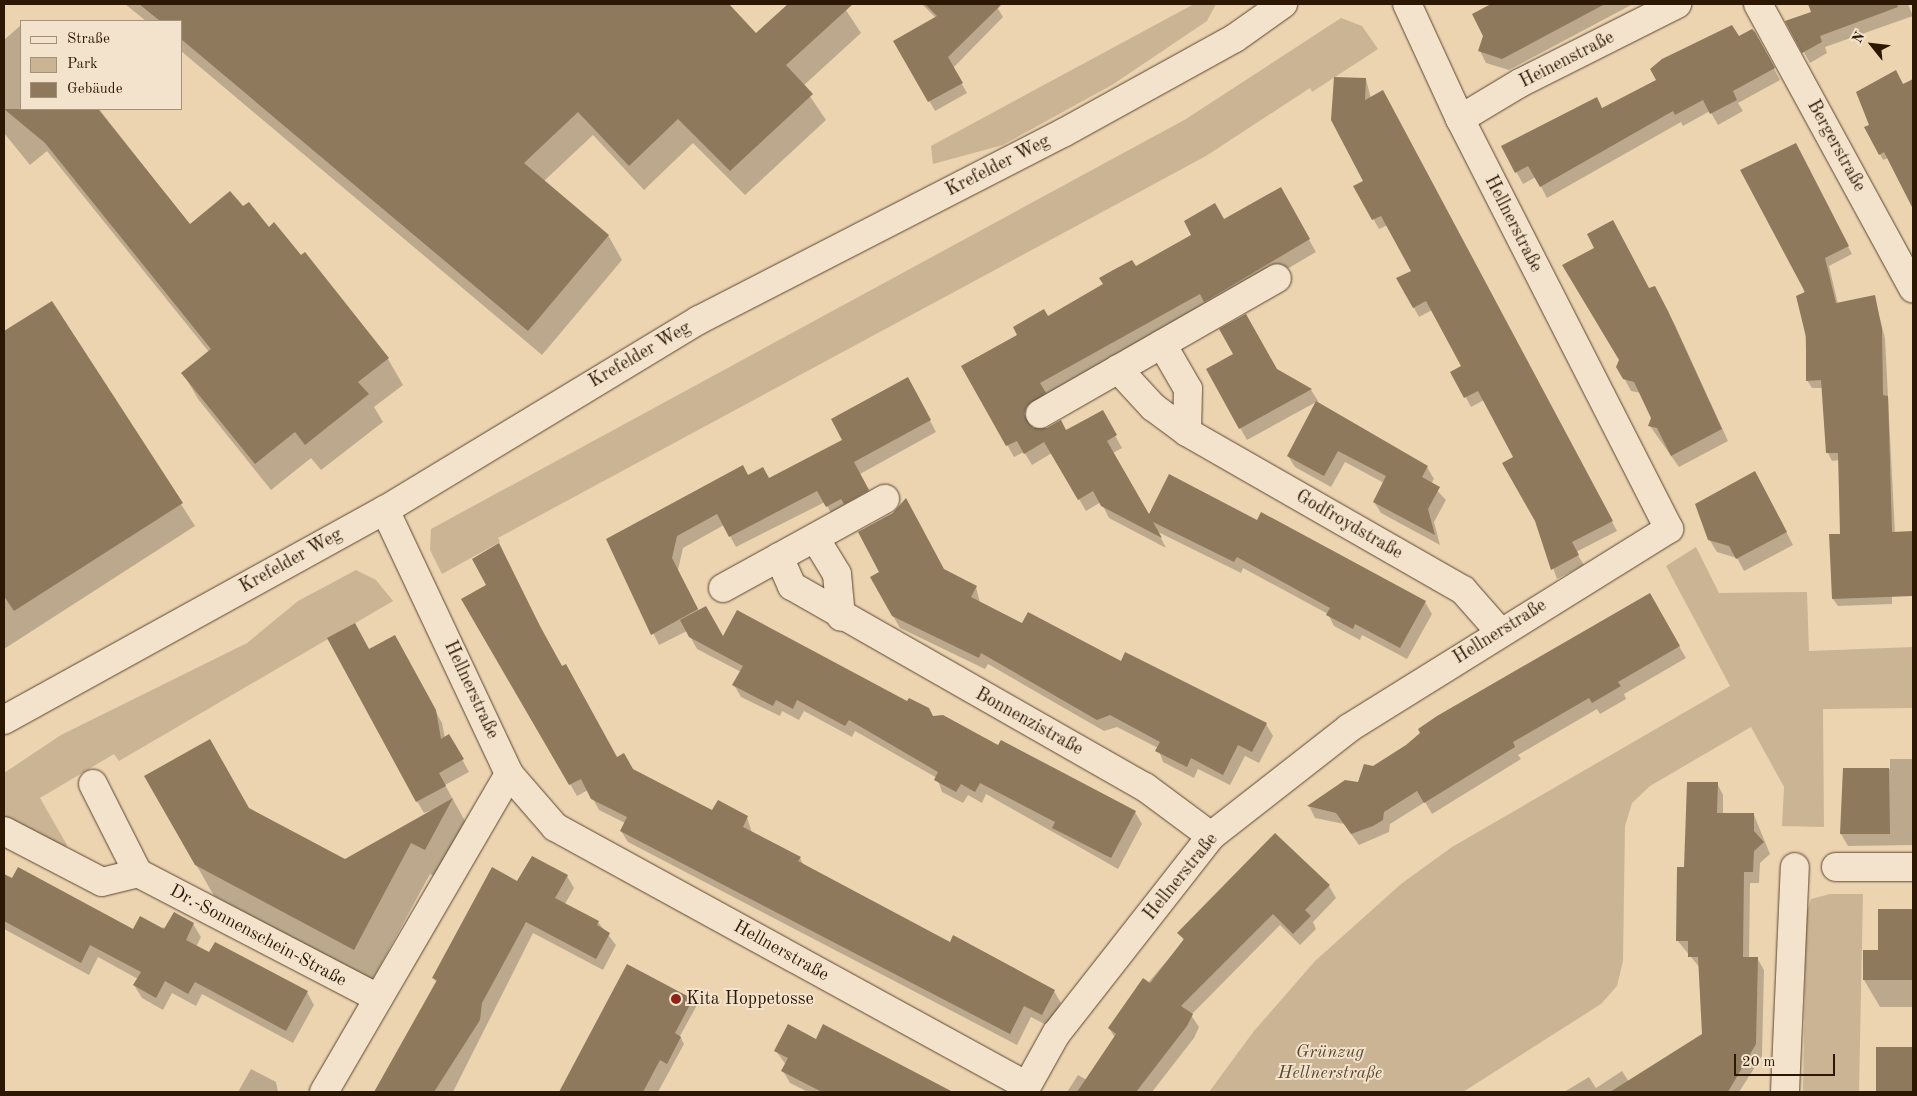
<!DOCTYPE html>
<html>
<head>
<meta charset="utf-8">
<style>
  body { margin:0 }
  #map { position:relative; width:1917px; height:1096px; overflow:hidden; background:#ecd4b1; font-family:"Old Standard TT",serif }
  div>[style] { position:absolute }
  .green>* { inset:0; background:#cbb493 }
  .shadow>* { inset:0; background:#0003 }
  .building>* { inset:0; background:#8f795d }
  .roads { filter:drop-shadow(0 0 1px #5b462e) drop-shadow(0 0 1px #5b462e) }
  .minor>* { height:28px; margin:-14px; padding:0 14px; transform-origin:14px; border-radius:14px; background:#f3e3cc }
  .dots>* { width:14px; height:14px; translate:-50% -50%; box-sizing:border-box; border:2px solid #f3e3cc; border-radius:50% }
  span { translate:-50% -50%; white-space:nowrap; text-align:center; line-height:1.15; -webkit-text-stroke:4px #f3e3cc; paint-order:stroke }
  .street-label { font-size:18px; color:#2b1702 }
  .poi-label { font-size:18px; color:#2b1702 }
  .left { translate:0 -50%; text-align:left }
  .park-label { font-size:18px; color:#5b462e; font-style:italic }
  .frame { position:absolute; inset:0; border:5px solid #2b1702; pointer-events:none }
  .legend { position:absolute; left:20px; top:20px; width:162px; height:90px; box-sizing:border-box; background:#f3e3cc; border:1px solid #a3917b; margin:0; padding:6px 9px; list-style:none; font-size:15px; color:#2b1702 }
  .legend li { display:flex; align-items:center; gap:10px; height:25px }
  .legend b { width:25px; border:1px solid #a3917b }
  .north { position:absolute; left:1847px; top:20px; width:50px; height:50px; -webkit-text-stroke:4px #f3e3cc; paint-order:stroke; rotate:299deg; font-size:14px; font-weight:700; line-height:20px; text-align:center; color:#2b1702 }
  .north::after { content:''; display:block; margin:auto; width:18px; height:22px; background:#2b1702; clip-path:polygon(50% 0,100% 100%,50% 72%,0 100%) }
  .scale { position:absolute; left:1734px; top:1054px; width:101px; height:22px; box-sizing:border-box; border:2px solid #2b1702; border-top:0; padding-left:6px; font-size:15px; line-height:18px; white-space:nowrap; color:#2b1702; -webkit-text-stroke:4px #f3e3cc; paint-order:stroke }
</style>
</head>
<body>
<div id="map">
  <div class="green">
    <div style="clip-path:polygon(1194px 4px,1216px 4px,1207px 21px,1112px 85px,1003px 145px,933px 164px,931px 146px)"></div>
    <div style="clip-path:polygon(1341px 18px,1362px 26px,1378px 49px,1312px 92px,1310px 88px,1206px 156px,498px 538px,500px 542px,442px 574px,430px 550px,431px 529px,1186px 119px)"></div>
    <div style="clip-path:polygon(1696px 547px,1719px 593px,1807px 592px,1809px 651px,1913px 647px,1913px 708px,1823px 709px,1824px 827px,1782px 826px,1784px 787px,1751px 727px,1650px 786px,1632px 803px,1625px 826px,1623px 961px,1617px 986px,1601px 1004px,1463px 1092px,1209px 1092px,1254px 1031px,1315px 961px,1401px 884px,1452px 847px,1730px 686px,1666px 566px)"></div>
    <div style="clip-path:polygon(356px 570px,376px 580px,393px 601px,119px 761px,114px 754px,40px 798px,67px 845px,61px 854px,4px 823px,4px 773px,61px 735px,247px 643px,298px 601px)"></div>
    <div style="clip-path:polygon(1830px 894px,1863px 894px,1859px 1092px,1803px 1092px,1806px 915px,1811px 899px)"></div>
  </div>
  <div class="shadow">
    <div style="clip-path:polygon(125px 4px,727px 4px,756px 35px,790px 4px,842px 4px,861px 33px,803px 86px,826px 120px,745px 195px,693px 143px,644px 190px,593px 135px,544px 181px,608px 235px,622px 260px,542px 355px,181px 51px,181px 21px,146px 21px)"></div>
    <div style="clip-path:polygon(922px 4px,1000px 4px,997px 7px,1003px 17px,953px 68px,967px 93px,935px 111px,895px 41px,936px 18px)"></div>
    <div style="clip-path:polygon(1494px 4px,1633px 4px,1509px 70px,1486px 63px,1480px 51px,1485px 36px,1474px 15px)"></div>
    <div style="clip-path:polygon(1810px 4px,1908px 4px,1913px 16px,1825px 47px,1827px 53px,1810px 63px,1787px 22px,1813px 13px)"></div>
    <div style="clip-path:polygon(21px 25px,21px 109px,99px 109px,190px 225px,243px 208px,268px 228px,388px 359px,403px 385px,374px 407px,383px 422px,321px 470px,311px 458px,271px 490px,198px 399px,183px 373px,209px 352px,47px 151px,30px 165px,4px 133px,4px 40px)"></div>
    <div style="clip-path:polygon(1732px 26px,1738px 37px,1761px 45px,1780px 80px,1738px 103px,1743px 111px,1718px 125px,1710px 111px,1683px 126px,1681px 122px,1547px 198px,1536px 177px,1523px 184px,1502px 146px,1602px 109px,1658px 80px,1652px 69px)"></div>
    <div style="clip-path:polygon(1366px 79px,1371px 99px,1388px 102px,1617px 531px,1576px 552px,1584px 565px,1557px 579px,1515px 458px,1484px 400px,1471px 407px,1452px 372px,1463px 367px,1432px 310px,1419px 317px,1398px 279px,1412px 271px,1388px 225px,1379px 229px,1355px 187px,1365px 182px,1332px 120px)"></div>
    <div style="clip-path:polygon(1907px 84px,1913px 95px,1913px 207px,1888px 158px,1883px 160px,1866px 128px)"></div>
    <div style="clip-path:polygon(1799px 152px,1852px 254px,1829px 266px,1838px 304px,1874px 296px,1885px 338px,1895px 533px,1913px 532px,1913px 595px,1892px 595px,1892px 604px,1838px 606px,1833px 599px,1842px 535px,1840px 460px,1832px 461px,1828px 453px,1823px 388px,1812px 388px,1807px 380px)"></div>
    <div style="clip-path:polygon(1280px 189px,1316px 252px,1033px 418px,1033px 426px,1040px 431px,1060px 422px,1066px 431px,1102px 412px,1122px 448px,1113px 453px,1149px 516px,1257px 522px,1425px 602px,1432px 614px,1407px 659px,1362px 635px,1360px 640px,1334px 626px,1328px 614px,1243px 568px,1241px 573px,1158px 532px,1166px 548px,1109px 518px,1101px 502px,1086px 511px,1052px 453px,1032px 465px,1024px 452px,1014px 457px,963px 367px)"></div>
    <div style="clip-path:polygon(1649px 290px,1661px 300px,1675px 325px,1728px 441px,1679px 467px,1650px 426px,1652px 418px,1641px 393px,1631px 391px,1624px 378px)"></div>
    <div style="clip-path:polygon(52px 303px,195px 526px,4px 649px,4px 333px)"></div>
    <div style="clip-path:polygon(1235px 354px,1311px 390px,1318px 401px,1247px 440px,1207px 370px)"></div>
    <div style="clip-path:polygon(914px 390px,936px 432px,860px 474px,875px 502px,833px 517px,825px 502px,736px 547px,724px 525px,683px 548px,678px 570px,699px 611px,723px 639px,933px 717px,1135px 812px,1142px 824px,1118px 869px,986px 794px,982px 803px,968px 795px,963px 803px,942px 792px,937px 778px,855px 731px,852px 737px,804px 711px,799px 720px,782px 711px,780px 716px,741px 697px,734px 685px,741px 672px,697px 649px,687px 631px,659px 645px,607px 539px,748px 476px,769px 480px,844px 440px)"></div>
    <div style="clip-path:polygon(1317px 403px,1427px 467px,1434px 479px,1431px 484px,1446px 500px,1434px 522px,1440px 545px,1381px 513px,1374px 502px,1384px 483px,1345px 462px,1331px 487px,1295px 467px,1288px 456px)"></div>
    <div style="clip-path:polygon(1762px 485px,1793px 545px,1744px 571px,1737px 558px,1717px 552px,1709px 539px)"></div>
    <div style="clip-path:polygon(944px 571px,976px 587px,980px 603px,1023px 625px,1121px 663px,1126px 654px,1266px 724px,1273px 736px,1259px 763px,1245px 756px,1230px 785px,1198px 769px,1194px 778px,1163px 762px,1158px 748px,1117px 727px,1104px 731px,988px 664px,985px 669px,900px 628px,893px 616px)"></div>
    <div style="clip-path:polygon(1649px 595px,1686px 658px,1624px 694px,1626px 699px,1600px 714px,1597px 709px,1518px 755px,1521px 759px,1432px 814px,1425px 802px,1390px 824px,1389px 832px,1359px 845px,1344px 824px,1315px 818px,1309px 806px,1345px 781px,1358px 784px,1374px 767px)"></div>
    <div style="clip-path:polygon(463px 599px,546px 639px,617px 758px,633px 770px,712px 812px,747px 817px,752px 833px,800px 858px,804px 866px,951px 943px,1054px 991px,1061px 1003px,1048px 1026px,1031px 1017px,1017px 1045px,628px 842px,621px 831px,625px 823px,599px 810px,588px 790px,577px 796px)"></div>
    <div style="clip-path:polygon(401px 649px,442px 723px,445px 738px,449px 735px,469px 772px,445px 785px,470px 830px,444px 881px,430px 874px,372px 981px,214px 896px,146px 776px,249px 809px,345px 860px,440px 807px,424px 813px,417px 801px,369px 651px)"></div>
    <div style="clip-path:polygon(1890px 759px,1913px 759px,1913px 845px,1848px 846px,1841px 834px,1844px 770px,1890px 769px)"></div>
    <div style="clip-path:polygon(1717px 783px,1723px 795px,1723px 814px,1754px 815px,1770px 854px,1760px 863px,1759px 883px,1750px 883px,1749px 958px,1757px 958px,1764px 970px,1762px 1056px,1739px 1092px,1564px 1092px,1589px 1077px,1596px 1088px,1622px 1071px,1629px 1082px,1703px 1035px,1700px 968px,1677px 940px,1685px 869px)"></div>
    <div style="clip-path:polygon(4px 875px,134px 931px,193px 924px,201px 937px,196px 947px,307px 992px,314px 1005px,293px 1043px,202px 994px,196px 1006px,172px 993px,163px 1010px,142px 998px,134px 985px,138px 979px,98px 957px,89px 975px,4px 929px)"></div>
    <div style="clip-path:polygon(567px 876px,574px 888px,565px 904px,598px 922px,616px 945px,603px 970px,533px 933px,453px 1092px,376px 1092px,437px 983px,433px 978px,518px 882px)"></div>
    <div style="clip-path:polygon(1329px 886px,1336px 898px,1313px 922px,1316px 929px,1300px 945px,1280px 925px,1191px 1015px,1199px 1027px,1194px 1038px,1152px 1092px,1067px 1092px,1078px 1075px,1087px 1080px,1115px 1038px,1109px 1028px,1184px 941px,1179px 933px)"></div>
    <div style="clip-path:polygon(1913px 910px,1913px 1007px,1880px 1007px,1864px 980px,1879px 951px,1879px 911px)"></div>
    <div style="clip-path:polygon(628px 965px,692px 1000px,696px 1007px,680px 1036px,684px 1044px,658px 1092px,560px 1092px)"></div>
    <div style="clip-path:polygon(824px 1026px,950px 1092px,808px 1092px,790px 1083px,783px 1071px,786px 1065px,776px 1051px,816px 1040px)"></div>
    <div style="clip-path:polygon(1878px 1048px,1913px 1049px,1913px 1092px,1877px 1092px)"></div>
    <div style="clip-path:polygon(251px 1069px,276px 1082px,278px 1092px,238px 1092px)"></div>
  </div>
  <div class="building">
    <div style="clip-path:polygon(139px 4px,729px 4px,756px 33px,788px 4px,853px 4px,786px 65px,813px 94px,730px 171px,678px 119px,629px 166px,578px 112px,524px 163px,609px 235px,528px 331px,181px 39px,181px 21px,160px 21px)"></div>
    <div style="clip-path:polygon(925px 4px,1002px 4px,948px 57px,963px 83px,928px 102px,893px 41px,937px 16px)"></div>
    <div style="clip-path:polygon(1491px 4px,1605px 4px,1502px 59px,1478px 51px,1483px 36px,1472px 14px)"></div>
    <div style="clip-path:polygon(1808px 4px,1897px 4px,1898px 7px,1820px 36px,1822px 42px,1802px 53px,1785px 21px,1811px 12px)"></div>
    <div style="clip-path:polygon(1732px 25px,1739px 36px,1752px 29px,1755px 32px,1775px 68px,1733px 91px,1737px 100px,1710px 114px,1703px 100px,1675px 115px,1673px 111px,1540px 187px,1528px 166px,1515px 173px,1501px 146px,1597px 97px,1602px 108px,1656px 80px,1650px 69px,1662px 59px)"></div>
    <div style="clip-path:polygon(1896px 70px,1903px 84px,1913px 79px,1913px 209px,1884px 152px,1879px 155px,1864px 127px,1869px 125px,1856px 92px)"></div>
    <div style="clip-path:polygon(1334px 77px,1366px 78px,1365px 100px,1383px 90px,1613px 521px,1572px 542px,1579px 555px,1551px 570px,1535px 521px,1502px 463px,1513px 457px,1478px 391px,1464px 398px,1450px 372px,1461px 366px,1426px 301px,1413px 308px,1396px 278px,1411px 271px,1381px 216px,1372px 220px,1353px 186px,1363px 181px,1331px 120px)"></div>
    <div style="clip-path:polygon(4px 109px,98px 109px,190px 224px,230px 191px,243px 206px,249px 202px,269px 227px,274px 222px,301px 255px,305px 252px,389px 358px,358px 382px,369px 394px,305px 445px,295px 432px,255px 464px,181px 373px,211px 349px,45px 143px)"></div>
    <div style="clip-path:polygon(1796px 143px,1849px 246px,1825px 258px,1836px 303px,1875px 295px,1882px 329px,1883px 395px,1888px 396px,1892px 532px,1913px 531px,1913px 596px,1832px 599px,1829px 534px,1840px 534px,1838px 453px,1826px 453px,1821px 380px,1806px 381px,1806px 337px,1796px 296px,1805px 292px,1740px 170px)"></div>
    <div style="clip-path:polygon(1281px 187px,1310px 239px,1204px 302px,1200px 294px,1040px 383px,1046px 393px,1027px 406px,1024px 414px,1033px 428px,1047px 428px,1061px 420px,1066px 430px,1103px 410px,1117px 435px,1107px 441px,1149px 514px,1169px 474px,1257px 520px,1261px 512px,1426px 601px,1400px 648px,1355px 624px,1353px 629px,1326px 615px,1330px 608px,1237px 557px,1234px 562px,1153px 522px,1162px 538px,1101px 506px,1093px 491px,1078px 500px,1044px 442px,1024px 454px,1017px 441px,1006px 446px,961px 366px,1017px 335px,1013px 327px,1044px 309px,1048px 316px,1103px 284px,1099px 278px,1115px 269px,1132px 260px,1136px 266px,1191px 235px,1184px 221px,1215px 203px,1224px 219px)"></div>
    <div style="clip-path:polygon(1613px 220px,1649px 288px,1655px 286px,1668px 311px,1722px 429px,1671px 456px,1657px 428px,1648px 426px,1651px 418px,1634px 382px,1623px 379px,1616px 367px,1619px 360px,1562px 265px,1594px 248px,1587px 234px)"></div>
    <div style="clip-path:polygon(52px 301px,183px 503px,14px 611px,4px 596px,4px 331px)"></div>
    <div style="clip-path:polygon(1246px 314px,1277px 369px,1312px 389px,1239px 429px,1206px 369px,1233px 354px,1219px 329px)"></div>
    <div style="clip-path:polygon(908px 377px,931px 420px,854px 462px,869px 490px,844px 504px,841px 499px,826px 507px,817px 491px,729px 537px,717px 514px,677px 536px,672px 558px,698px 609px,651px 635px,606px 539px,743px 465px,748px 475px,763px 467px,769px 478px,842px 440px,831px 419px)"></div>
    <div style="clip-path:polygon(1316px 401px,1428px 466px,1422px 477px,1440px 487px,1428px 509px,1435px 535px,1373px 502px,1386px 476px,1338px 451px,1324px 476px,1287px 456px)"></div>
    <div style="clip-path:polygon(1755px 471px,1787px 532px,1736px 559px,1729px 546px,1708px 540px,1695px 504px)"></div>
    <div style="clip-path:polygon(906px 498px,944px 569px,977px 586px,971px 597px,1022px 623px,1028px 612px,1121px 661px,1125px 652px,1267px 723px,1252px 752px,1238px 745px,1223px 775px,1191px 758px,1187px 767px,1155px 751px,1160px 742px,1110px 715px,1097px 720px,981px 653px,979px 658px,892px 616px,870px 577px,879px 572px,858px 532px,893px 513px)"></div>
    <div style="clip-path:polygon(499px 543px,540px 626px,562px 666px,566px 664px,617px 757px,624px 753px,633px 769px,712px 810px,718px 800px,748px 816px,743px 827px,801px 857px,798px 861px,950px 942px,953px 935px,1055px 990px,1042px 1015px,1024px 1006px,1010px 1034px,620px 831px,627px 817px,591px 799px,581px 779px,569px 785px,461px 599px,486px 585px,472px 559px)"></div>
    <div style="clip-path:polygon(1650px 593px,1680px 646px,1618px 682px,1621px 686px,1592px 703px,1589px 698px,1513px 742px,1515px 747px,1424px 803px,1417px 791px,1384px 812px,1383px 820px,1373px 826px,1351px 834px,1336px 813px,1307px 806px,1345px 780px,1358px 782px,1364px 764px,1373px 766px,1406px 745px,1420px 733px,1418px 729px,1437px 716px)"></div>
    <div style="clip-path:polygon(706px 606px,723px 636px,737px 610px,907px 701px,909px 698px,929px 708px,933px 716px,943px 715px,998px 745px,1001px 740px,1136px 811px,1111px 858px,1052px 828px,1055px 822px,980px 783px,975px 792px,961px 784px,956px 792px,934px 780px,938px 772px,849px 720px,845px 726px,797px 700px,793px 709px,776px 700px,773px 706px,732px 685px,743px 666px,689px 637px,680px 620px)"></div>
    <div style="clip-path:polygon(355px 623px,369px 649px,395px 635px,436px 710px,441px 739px,449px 734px,464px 759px,439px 773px,446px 786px,416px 802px,327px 638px)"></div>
    <div style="clip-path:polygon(210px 739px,249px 808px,345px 859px,453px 798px,425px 850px,411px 843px,354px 950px,195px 865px,144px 776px)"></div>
    <div style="clip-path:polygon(1843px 768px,1889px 768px,1890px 834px,1840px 834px)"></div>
    <div style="clip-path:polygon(1687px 782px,1718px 782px,1717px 813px,1754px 813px,1754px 831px,1764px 842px,1754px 851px,1753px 872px,1744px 872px,1743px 957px,1758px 957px,1756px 1044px,1728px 1092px,1610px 1092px,1702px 1034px,1698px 957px,1688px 957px,1688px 941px,1676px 941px,1677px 867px,1684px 867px)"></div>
    <div style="clip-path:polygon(1275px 833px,1330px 885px,1305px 910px,1311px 916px,1293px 934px,1273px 914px,1181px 1006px,1193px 1014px,1187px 1026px,1136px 1092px,1077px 1092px,1116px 1034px,1108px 1028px,1143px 978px,1150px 983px,1184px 939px,1177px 933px)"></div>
    <div style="clip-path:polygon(532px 856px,568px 875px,555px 898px,599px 921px,597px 925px,610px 933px,596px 959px,526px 922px,482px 1003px,480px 1020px,434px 1092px,374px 1092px,437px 980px,432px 978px,492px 867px,517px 881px)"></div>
    <div style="clip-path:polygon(18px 867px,133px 929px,140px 916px,164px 929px,174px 912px,194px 923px,186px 940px,209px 952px,215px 942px,308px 991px,286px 1031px,195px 982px,188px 994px,165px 981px,156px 998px,133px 985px,141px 972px,90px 945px,81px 963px,4px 921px,4px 874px,12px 878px)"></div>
    <div style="clip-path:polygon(1878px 909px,1913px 909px,1913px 980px,1863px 980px,1863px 950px,1878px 950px)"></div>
    <div style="clip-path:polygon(627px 964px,693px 999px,675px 1033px,681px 1037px,667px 1064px,660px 1060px,643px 1092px,559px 1092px)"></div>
    <div style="clip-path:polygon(788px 1024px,816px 1039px,823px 1024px,953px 1092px,822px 1092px,781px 1071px,788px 1058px,774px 1051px)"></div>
    <div style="clip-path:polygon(1876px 1047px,1913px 1047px,1913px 1092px,1876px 1092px)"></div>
  </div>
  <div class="roads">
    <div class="minor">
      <div style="left:1758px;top:4px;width:324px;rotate:61.4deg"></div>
      <div style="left:1460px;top:119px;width:70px;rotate:-31deg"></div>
      <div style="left:1520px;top:83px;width:176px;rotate:-26.7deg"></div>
      <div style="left:1162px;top:344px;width:52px;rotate:60deg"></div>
      <div style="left:1188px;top:389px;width:43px;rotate:91.3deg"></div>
      <div style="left:1118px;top:369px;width:52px;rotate:47.4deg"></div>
      <div style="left:1153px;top:407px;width:42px;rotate:36.3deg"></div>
      <div style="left:1187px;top:432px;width:318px;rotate:29.8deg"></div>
      <div style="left:1463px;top:590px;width:56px;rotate:48.6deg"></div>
      <div style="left:1040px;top:414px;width:273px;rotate:-29.8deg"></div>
      <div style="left:385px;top:510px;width:292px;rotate:64.8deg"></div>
      <div style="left:509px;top:774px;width:70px;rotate:49deg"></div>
      <div style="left:555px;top:827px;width:538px;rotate:28.75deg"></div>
      <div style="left:1027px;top:1086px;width:60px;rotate:-60.9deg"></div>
      <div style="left:1056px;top:1034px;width:251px;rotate:-51.9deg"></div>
      <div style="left:1211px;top:836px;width:175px;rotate:-38deg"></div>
      <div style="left:1349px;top:728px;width:377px;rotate:-31.9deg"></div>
      <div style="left:1669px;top:529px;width:460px;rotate:-117deg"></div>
      <div style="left:1460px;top:119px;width:127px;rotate:-114.7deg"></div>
      <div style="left:815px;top:538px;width:42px;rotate:58.6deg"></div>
      <div style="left:837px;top:574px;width:43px;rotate:84.7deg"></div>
      <div style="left:779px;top:557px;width:32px;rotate:66deg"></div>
      <div style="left:792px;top:586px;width:406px;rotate:29.7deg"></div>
      <div style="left:1145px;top:787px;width:82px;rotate:36.6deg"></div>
      <div style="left:723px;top:588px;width:185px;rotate:-28.8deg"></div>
      <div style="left:4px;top:720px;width:435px;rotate:-28.9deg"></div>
      <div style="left:385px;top:510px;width:367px;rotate:-31.2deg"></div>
      <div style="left:699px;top:320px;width:409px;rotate:-27.2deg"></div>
      <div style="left:1063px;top:133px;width:196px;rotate:-28.9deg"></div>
      <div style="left:1235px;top:38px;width:59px;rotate:-35.3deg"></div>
      <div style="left:93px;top:784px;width:100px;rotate:63.2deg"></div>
      <div style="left:138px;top:873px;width:271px;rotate:27.5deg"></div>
      <div style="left:4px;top:831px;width:110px;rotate:27.5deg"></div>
      <div style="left:102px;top:882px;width:37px;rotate:-14deg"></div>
      <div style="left:1836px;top:867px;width:77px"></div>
      <div style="left:324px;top:1092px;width:368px;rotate:-59.8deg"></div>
      <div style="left:1785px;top:1092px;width:225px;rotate:-87.5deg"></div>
    </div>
  </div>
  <div class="dots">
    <div style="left:676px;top:999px;background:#8f2418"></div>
  </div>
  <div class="street-label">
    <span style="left:1567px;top:60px;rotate:-27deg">Heinenstraße</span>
    <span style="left:1836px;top:146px;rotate:61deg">Bergerstraße</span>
    <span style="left:998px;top:166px;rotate:-27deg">Krefelder Weg</span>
    <span style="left:1513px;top:224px;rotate:63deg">Hellnerstraße</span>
    <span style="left:640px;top:355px;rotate:-30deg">Krefelder Weg</span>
    <span style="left:1349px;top:525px;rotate:30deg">Godfroydstraße</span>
    <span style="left:291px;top:561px;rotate:-29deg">Krefelder Weg</span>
    <span style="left:1500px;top:632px;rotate:-32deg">Hellnerstraße</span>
    <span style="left:471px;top:690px;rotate:65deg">Hellnerstraße</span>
    <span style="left:1029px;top:722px;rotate:29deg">Bonnenzistraße</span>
    <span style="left:1181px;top:877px;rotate:-51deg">Hellnerstraße</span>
    <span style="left:258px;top:936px;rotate:28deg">Dr.-Sonnenschein-Straße</span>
    <span style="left:781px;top:951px;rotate:29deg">Hellnerstraße</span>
  </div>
  <div class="poi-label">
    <span class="left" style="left:686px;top:999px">Kita Hoppetosse</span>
  </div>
  <div class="park-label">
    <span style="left:1330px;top:1063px">Grünzug<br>Hellnerstraße</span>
  </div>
  <div class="frame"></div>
  <ul class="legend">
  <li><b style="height:6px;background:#f3e3cc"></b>Straße</li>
  <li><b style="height:14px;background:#cbb493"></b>Park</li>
  <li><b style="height:14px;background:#8f795d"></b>Gebäude</li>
  </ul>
  <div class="north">N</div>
  <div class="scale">20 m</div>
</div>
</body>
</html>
